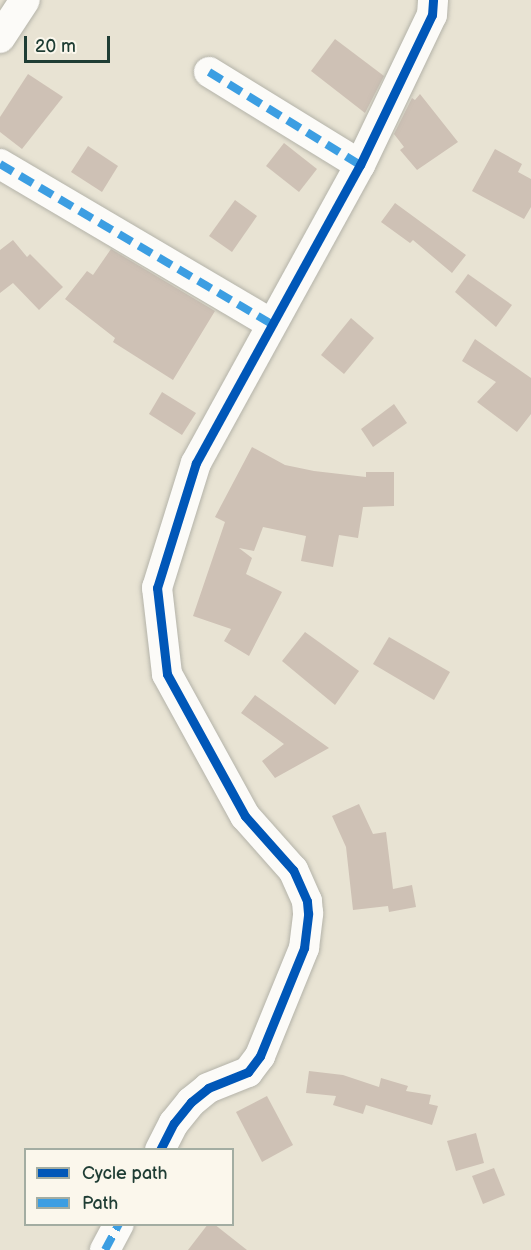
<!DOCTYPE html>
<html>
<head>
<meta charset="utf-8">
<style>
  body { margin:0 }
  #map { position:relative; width:531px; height:1250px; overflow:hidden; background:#e8e3d3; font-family:"Balsamiq Sans",sans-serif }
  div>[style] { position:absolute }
  .building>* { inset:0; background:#cec1b5 }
  .roads { filter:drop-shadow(0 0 2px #b4b3a9) drop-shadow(0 0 2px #b4b3a9) }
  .minor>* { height:30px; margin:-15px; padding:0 15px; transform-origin:15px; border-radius:15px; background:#fcfbf8 }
  .quiet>* { height:8px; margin-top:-4px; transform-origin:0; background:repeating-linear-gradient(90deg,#3c9ee2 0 15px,transparent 0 23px) }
  .cycleway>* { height:9px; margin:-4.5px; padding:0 4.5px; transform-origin:4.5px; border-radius:4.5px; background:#0057b8 }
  span { translate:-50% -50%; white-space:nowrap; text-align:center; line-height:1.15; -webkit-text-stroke:5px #fbf7ec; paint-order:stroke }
  .legend { position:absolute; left:24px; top:1148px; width:210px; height:78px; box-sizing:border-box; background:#fbf7ec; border:2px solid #a3ada2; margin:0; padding:8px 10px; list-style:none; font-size:18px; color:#1f3d34 }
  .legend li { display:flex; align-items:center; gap:12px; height:30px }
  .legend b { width:30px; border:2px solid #a3ada2 }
  .scale { position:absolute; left:24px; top:36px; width:86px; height:27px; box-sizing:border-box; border:3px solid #1f3d34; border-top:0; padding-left:8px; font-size:18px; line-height:21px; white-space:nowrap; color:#1f3d34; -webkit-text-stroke:4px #fbf7ec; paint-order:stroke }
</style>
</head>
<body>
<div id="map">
  <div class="building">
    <div style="clip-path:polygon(335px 39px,384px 76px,365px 113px,311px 71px)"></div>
    <div style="clip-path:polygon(28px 74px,63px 97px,22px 149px,0 132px,0 117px)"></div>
    <div style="clip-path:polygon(420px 94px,458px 142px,417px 170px,400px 150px,404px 147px,394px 134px,412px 98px,415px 100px)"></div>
    <div style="clip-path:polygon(284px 143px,317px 169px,299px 192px,266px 166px)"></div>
    <div style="clip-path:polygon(88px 146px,118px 166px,102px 192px,71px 172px)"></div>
    <div style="clip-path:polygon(495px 149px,522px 164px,518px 172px,531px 179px,531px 207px,524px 219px,472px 191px)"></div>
    <div style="clip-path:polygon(235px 200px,257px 216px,232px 252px,209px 236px)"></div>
    <div style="clip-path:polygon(395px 203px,466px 255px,452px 273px,413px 240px,410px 243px,381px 222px)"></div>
    <div style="clip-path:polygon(13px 240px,27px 257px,30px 254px,63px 287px,39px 310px,13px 283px,0 293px,0 250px)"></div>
    <div style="clip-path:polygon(111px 249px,215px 311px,173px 380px,113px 342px,115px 338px,65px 299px,87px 271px,93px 275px)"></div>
    <div style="clip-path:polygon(468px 274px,512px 305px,496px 327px,455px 292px)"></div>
    <div style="clip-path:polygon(351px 318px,374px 338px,344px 374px,321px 355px)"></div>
    <div style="clip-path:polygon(475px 339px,531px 378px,531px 414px,517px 432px,477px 402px,496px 382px,462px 361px)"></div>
    <div style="clip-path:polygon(162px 392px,196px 413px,182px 435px,149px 414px)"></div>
    <div style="clip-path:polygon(394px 404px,407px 423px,373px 447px,361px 429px)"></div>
    <div style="clip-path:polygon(252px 447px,285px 465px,314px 471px,366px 477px,366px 472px,394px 472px,394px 506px,363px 507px,358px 538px,339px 535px,333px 567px,301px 561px,306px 536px,263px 527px,254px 551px,239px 548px,252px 558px,246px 574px,282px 592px,249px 656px,224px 641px,231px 629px,193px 616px,225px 522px,215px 517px)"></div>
    <div style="clip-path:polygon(305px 632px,359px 671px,335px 705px,282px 661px)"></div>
    <div style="clip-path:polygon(389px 637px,450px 672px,434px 700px,373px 664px)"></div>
    <div style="clip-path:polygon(255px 695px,329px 748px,275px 778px,262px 761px,284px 744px,241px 713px)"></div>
    <div style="clip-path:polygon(359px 804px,373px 834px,386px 832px,393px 889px,412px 885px,416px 907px,389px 912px,388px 906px,353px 910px,346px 847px,332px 816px)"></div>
    <div style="clip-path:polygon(309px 1071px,343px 1075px,379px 1087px,381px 1078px,408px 1086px,406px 1091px,431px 1095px,429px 1104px,438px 1106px,432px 1125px,366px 1105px,363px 1114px,333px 1105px,336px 1096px,306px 1093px)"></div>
    <div style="clip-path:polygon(267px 1096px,293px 1145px,262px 1162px,236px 1112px)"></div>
    <div style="clip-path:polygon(476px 1133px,484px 1163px,456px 1171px,447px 1141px)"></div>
    <div style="clip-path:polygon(494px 1168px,505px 1195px,483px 1204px,472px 1176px)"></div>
    <div style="clip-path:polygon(208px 1224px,214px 1224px,247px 1250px,188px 1250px)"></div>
  </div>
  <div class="roads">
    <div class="minor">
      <div style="left:0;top:38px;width:45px;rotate:-56.7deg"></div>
      <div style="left:209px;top:72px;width:177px;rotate:31.6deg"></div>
      <div style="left:0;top:164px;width:313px;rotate:30.5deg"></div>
      <div style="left:160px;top:1150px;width:30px;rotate:-63deg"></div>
      <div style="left:174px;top:1123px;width:27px;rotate:-51deg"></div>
      <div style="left:191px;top:1102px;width:22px;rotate:-39deg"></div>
      <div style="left:208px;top:1088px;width:43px;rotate:-21.8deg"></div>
      <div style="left:248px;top:1072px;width:20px;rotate:-53deg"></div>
      <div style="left:260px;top:1056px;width:117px;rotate:-67.8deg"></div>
      <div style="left:304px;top:948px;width:35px;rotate:-83deg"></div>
      <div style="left:308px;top:913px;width:12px;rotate:-95deg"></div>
      <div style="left:307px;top:901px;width:34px;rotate:-114deg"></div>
      <div style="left:293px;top:870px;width:72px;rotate:-131.6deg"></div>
      <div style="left:245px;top:816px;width:162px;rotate:-118.8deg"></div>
      <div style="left:167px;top:674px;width:87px;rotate:-96.6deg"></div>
      <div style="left:157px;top:588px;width:131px;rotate:-72.7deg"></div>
      <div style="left:196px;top:463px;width:340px;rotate:-61.2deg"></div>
      <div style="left:360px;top:165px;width:166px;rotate:-64.4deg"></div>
      <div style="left:432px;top:15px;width:15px;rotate:-86deg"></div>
      <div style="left:105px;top:1250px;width:30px;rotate:-62deg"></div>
    </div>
  </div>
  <div class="quiet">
    <div style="left:209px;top:72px;width:177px;rotate:31.6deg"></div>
    <div style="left:0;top:164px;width:313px;rotate:30.5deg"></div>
    <div style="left:105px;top:1250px;width:30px;rotate:-62deg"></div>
  </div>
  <div class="cycleway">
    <div style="left:160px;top:1150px;width:30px;rotate:-63deg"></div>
    <div style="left:174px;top:1123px;width:27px;rotate:-51deg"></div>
    <div style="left:191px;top:1102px;width:22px;rotate:-39deg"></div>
    <div style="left:208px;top:1088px;width:43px;rotate:-21.8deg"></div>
    <div style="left:248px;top:1072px;width:20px;rotate:-53deg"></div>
    <div style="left:260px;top:1056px;width:117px;rotate:-67.8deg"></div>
    <div style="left:304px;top:948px;width:35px;rotate:-83deg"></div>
    <div style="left:308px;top:913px;width:12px;rotate:-95deg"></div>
    <div style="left:307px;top:901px;width:34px;rotate:-114deg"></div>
    <div style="left:293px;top:870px;width:72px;rotate:-131.6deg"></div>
    <div style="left:245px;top:816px;width:162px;rotate:-118.8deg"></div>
    <div style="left:167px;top:674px;width:87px;rotate:-96.6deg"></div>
    <div style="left:157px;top:588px;width:131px;rotate:-72.7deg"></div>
    <div style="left:196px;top:463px;width:340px;rotate:-61.2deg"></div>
    <div style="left:360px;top:165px;width:166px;rotate:-64.4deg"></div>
    <div style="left:432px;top:15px;width:15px;rotate:-86deg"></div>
  </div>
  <ul class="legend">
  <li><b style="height:8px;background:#0057b8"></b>Cycle path</li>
  <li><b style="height:8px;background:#3c9ee2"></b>Path</li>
  </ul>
  <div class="scale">20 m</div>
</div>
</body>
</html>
